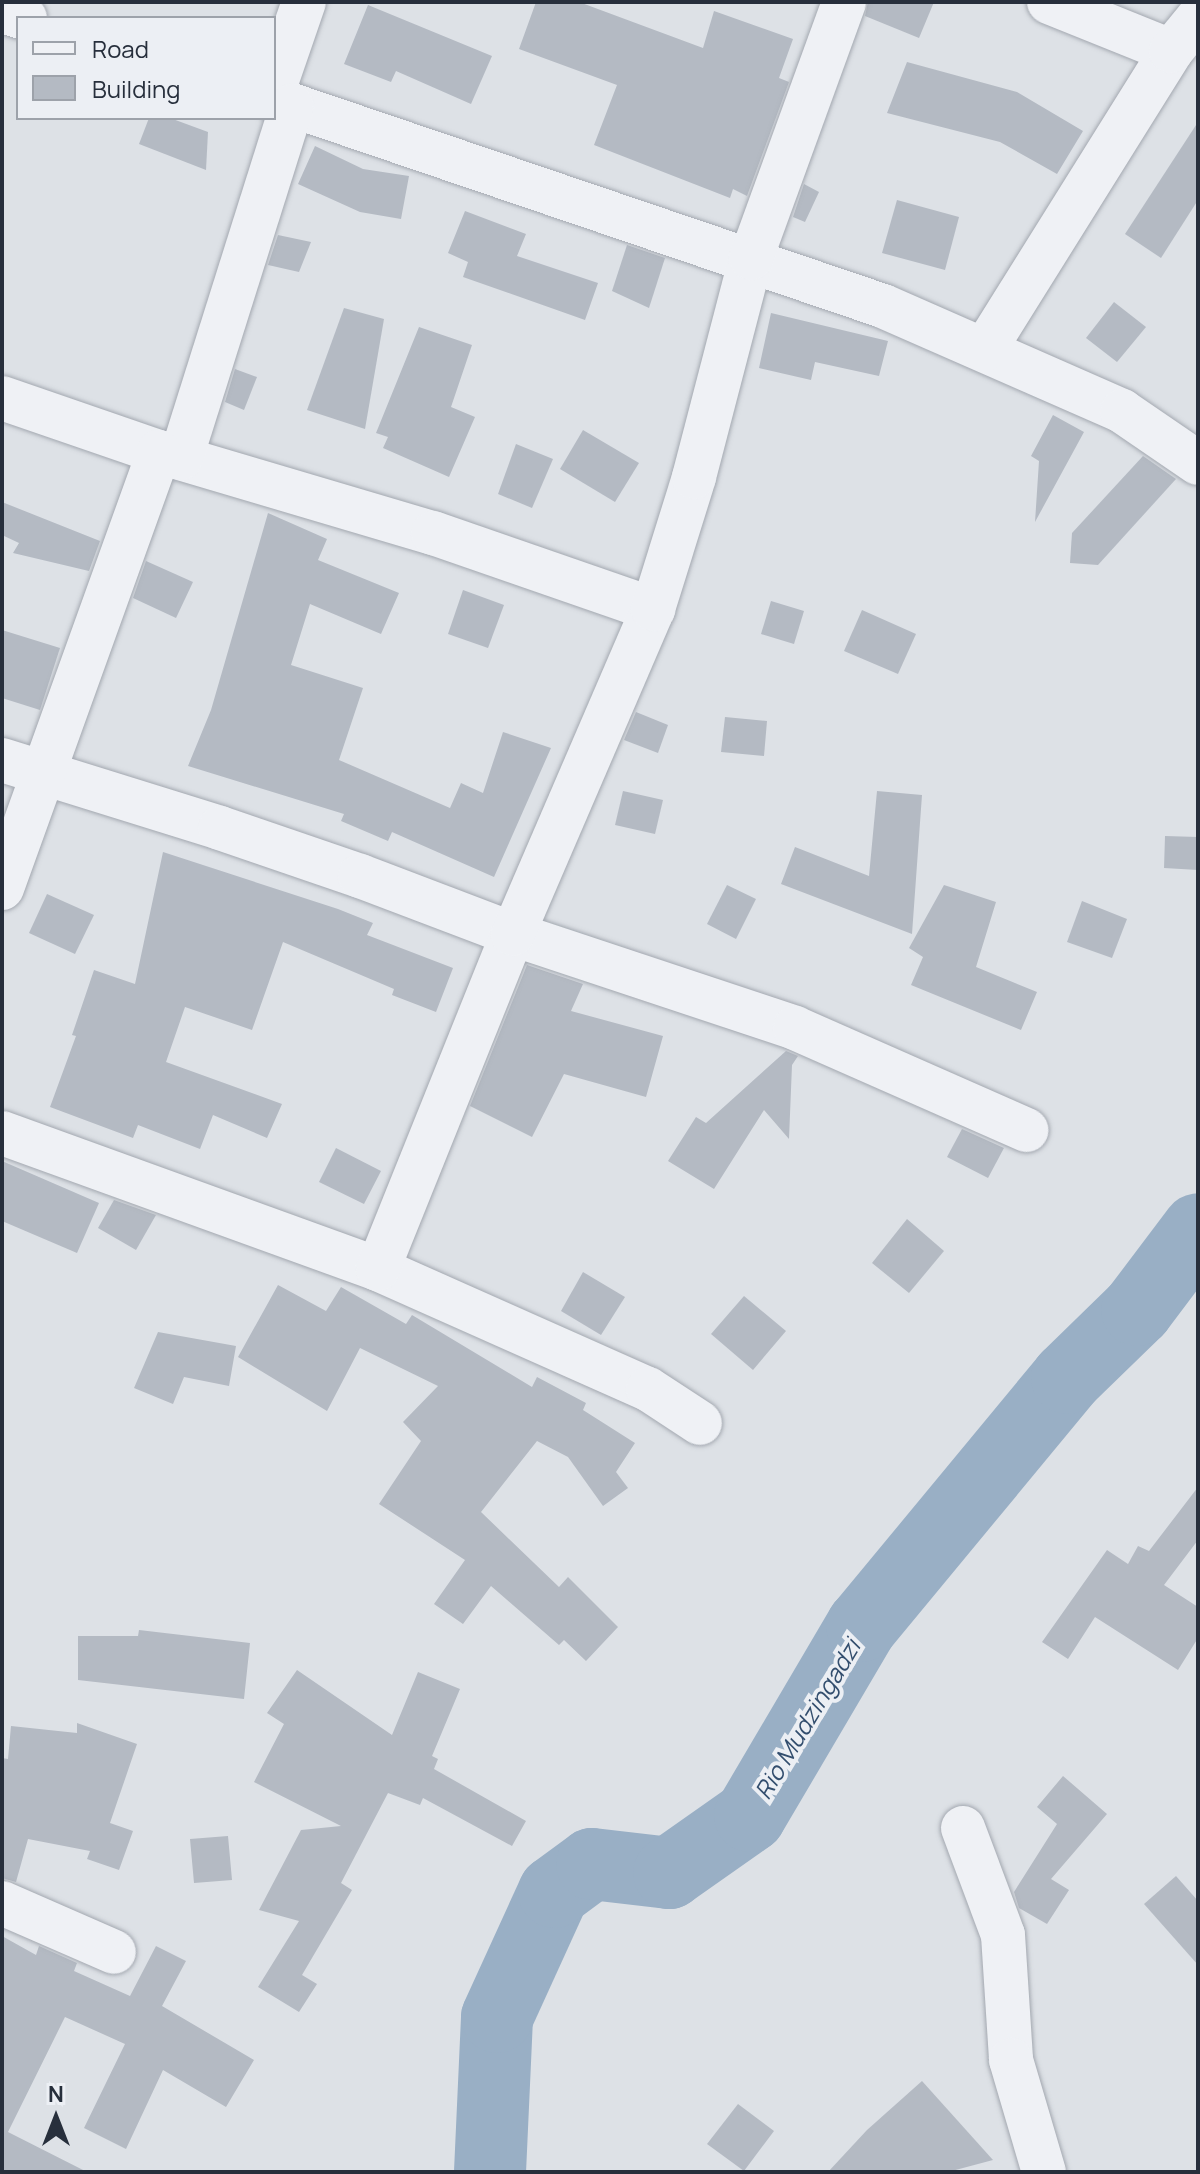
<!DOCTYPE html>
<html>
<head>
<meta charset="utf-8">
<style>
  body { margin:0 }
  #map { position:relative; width:1200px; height:2174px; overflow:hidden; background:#dde1e6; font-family:Manrope,sans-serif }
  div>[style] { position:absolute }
  .river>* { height:72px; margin:-36px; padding:0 36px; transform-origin:36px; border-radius:36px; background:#99afc5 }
  .building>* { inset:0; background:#b4bac3 }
  .roads { filter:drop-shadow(0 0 2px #a3a8b0) drop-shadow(0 0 2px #a3a8b0) }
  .minor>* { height:44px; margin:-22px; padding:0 22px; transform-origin:22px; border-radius:22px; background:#eff1f5 }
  span { translate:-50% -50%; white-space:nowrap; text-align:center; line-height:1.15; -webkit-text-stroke:8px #eceff4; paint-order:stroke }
  .water-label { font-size:24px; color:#334e6e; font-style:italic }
  .frame { position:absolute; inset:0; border:4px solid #272f3c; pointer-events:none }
  .legend { position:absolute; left:16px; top:16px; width:260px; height:104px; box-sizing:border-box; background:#eceff4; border:2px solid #9da2aa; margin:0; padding:10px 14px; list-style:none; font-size:24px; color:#272f3c }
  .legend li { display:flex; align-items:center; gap:16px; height:40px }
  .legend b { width:40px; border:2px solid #9da2aa }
  .north { position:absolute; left:16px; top:2078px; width:80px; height:80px; -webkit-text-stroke:6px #eceff4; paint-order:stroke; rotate:0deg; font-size:22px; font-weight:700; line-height:32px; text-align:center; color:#272f3c }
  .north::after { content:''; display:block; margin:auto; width:28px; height:36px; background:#272f3c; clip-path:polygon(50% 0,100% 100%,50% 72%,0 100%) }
</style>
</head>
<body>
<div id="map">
  <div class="river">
    <div style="left:490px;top:2172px;width:155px;rotate:-87.4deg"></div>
    <div style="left:497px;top:2017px;width:137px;rotate:-65.5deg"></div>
    <div style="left:554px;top:1892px;width:47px;rotate:-36.4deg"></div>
    <div style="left:592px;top:1864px;width:78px;rotate:6.7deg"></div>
    <div style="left:669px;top:1873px;width:99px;rotate:-35.1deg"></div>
    <div style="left:750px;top:1816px;width:221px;rotate:-59.5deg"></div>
    <div style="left:862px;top:1626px;width:322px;rotate:-50.4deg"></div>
    <div style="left:1067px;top:1378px;width:98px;rotate:-44.2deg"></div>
    <div style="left:1137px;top:1310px;width:101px;rotate:-53deg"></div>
  </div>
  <div class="building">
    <div style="clip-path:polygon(536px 2px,579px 2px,703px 48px,714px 11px,793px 39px,779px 78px,789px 82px,747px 196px,733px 189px,730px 198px,594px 145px,617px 85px,519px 49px)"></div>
    <div style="clip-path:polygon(868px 2px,934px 2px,919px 38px,865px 16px)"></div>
    <div style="clip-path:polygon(368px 5px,492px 56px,471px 104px,396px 71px,391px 82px,344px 64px)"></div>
    <div style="clip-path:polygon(907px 62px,1017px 92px,1083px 131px,1057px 174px,1000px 142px,887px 113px)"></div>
    <div style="clip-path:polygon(149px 118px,170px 118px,208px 132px,206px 170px,139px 144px)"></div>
    <div style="clip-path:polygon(1198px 122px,1198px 200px,1161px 258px,1125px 234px)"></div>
    <div style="clip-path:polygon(315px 146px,363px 169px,409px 176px,401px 219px,360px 212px,298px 184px)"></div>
    <div style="clip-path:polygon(804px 184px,819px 192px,805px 222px,793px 217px)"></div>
    <div style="clip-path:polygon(897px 200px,959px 217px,945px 270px,882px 253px)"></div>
    <div style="clip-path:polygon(465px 211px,526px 234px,517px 256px,598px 283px,585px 320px,463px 277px,468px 262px,448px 253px)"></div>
    <div style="clip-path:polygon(278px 235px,311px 242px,299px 272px,268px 265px)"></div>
    <div style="clip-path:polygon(627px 245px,665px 258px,649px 308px,612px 291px)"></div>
    <div style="clip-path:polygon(1114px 302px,1146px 327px,1117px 362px,1086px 338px)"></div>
    <div style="clip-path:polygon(344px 308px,384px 319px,365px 429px,307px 410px)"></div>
    <div style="clip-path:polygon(771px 313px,888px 341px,879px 376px,815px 362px,811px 380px,759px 368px)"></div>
    <div style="clip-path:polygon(419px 327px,472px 345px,451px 407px,475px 417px,449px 477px,383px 448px,388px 437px,376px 433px)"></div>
    <div style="clip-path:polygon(235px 369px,257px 377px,244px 410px,225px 402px)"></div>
    <div style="clip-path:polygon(1053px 415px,1084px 432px,1035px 522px,1039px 461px,1031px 456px)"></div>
    <div style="clip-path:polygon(583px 430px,639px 463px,615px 502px,560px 469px)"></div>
    <div style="clip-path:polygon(516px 444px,553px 459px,532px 508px,498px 494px)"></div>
    <div style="clip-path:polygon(1143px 456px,1176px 479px,1098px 565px,1070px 563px,1072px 533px)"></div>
    <div style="clip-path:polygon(2px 502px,100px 541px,89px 571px,13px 553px,19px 543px,2px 535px)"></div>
    <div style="clip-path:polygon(268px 513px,327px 539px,318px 560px,399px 593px,381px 634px,310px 604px,291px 665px,363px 688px,339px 760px,450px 808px,461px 783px,483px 793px,503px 732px,551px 748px,494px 877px,392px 832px,388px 841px,341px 821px,344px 814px,188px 766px,211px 710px)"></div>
    <div style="clip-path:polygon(146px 561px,193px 582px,176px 618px,133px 598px)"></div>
    <div style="clip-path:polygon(463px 590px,504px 605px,488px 648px,448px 634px)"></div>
    <div style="clip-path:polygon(771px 601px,804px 611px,794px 644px,761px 634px)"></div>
    <div style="clip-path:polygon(862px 610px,916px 634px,898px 674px,844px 651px)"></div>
    <div style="clip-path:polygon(2px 630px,60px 648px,40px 710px,2px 698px)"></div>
    <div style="clip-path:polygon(636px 712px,668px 725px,658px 753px,624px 740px)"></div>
    <div style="clip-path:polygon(725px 717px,767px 721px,764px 756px,721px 752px)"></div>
    <div style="clip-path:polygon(623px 791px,663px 800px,655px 834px,615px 825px)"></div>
    <div style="clip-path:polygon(877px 791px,922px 795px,912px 934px,781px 884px,795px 847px,869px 876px)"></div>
    <div style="clip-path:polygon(1165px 836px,1198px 837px,1198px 870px,1164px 868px)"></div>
    <div style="clip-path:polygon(163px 852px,338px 909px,373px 923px,367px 935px,453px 968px,436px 1012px,392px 995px,394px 989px,283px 942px,252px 1030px,185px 1007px,166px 1062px,282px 1104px,267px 1138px,213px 1115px,200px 1149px,138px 1125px,133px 1138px,50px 1107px,76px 1036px,72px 1035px,94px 970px,135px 984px)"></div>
    <div style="clip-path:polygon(727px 885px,756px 899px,736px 939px,707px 924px)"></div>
    <div style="clip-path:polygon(944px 885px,996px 902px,976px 967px,1037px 992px,1021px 1030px,911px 985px,923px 957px,909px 948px)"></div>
    <div style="clip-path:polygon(47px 894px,94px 915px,75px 954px,29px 933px)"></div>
    <div style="clip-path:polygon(1082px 901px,1127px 919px,1112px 958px,1067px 942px)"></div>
    <div style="clip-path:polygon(527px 965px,583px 984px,571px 1011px,663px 1036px,646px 1097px,564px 1074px,532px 1137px,470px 1106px)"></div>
    <div style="clip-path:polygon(786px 1051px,798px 1056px,792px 1065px,789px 1139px,764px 1110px,714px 1189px,668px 1161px,696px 1117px,706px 1123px)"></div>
    <div style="clip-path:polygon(962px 1129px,1004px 1148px,988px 1178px,947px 1157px)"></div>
    <div style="clip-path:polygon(336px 1148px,381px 1171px,364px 1204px,319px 1182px)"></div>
    <div style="clip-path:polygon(2px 1161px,99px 1203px,77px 1253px,2px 1221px)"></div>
    <div style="clip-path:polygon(114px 1200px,156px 1215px,136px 1250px,98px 1228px)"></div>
    <div style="clip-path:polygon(907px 1219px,944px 1251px,909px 1293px,872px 1263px)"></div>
    <div style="clip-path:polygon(583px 1272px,625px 1297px,601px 1335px,561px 1311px)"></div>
    <div style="clip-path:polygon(278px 1285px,326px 1311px,341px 1287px,406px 1324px,412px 1315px,532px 1387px,537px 1377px,586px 1403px,583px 1410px,635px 1443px,616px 1472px,628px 1488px,603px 1506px,568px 1457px,537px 1441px,481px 1512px,559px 1587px,568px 1577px,618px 1627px,586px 1661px,564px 1640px,559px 1645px,491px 1586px,463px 1624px,434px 1604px,465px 1560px,379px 1504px,421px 1441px,403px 1422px,438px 1386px,360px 1348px,327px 1411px,238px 1357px)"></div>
    <div style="clip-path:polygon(744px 1296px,786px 1331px,753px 1370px,711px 1334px)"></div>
    <div style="clip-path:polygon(158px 1332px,236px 1346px,229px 1386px,184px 1377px,173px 1404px,134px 1388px)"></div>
    <div style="clip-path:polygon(1198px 1487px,1198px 1540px,1164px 1585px,1198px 1607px,1198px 1638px,1178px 1670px,1095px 1617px,1068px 1659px,1042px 1642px,1107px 1550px,1128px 1564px,1138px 1546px,1149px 1551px)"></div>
    <div style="clip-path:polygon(139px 1630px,250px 1643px,244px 1699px,78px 1680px,78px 1636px,138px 1636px)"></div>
    <div style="clip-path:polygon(297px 1670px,392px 1735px,418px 1672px,460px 1689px,432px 1756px,438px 1759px,434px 1769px,526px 1821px,512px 1846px,423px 1798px,420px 1805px,388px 1793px,341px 1883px,352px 1890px,302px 1975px,317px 1984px,299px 2012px,258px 1987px,299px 1921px,259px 1910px,301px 1830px,341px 1826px,254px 1782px,284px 1724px,267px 1713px)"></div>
    <div style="clip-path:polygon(77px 1723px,137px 1744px,110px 1823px,133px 1831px,119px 1870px,87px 1859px,90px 1851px,28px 1839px,16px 1882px,2px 1878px,2px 1758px,8px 1759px,11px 1726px,77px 1733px)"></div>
    <div style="clip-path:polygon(1063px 1776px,1107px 1814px,1051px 1879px,1069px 1890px,1047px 1924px,1019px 1908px,1014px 1892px,1057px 1824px,1037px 1807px)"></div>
    <div style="clip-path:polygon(228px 1836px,232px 1880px,194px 1883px,190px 1839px)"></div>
    <div style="clip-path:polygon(1176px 1876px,1198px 1901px,1198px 1965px,1144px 1904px)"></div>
    <div style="clip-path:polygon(2px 1936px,36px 1955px,39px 1946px,77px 1963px,74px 1971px,130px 1996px,156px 1946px,186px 1961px,162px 2006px,254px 2060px,226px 2107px,163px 2070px,126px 2149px,84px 2128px,125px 2044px,65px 2017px,8px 2132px,87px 2172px,2px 2172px)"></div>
    <div style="clip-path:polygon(922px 2081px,993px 2160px,948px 2172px,828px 2172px,867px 2130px)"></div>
    <div style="clip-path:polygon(738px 2104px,774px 2131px,744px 2171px,707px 2144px)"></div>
  </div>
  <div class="roads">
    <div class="minor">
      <div style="left:1049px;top:2px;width:131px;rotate:21.9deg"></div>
      <div style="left:2px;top:11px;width:24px;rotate:17deg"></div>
      <div style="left:274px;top:89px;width:92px;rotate:-71deg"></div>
      <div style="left:274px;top:99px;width:643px;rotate:18.77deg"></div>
      <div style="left:883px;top:306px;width:261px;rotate:23.7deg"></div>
      <div style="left:1122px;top:411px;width:92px;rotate:34.4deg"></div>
      <div style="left:985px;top:349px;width:351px;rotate:-58deg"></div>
      <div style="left:1171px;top:51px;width:43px;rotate:-50.7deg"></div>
      <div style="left:2px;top:398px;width:166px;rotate:19deg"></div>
      <div style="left:159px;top:452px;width:286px;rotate:16.5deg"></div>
      <div style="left:433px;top:533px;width:233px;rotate:19.1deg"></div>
      <div style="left:181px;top:458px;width:369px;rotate:-72.5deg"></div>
      <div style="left:2px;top:760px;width:228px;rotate:17.3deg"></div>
      <div style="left:220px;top:828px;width:148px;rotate:18.9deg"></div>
      <div style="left:360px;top:876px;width:164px;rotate:20.8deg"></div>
      <div style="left:513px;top:934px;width:297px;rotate:18.4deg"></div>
      <div style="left:795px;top:1028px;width:253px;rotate:23.8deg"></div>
      <div style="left:2px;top:888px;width:463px;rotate:-70.2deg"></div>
      <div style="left:2px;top:1133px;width:400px;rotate:19.9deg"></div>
      <div style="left:378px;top:1269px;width:295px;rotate:24deg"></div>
      <div style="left:648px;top:1389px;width:62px;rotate:33.2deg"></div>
      <div style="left:378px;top:1269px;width:361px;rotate:-68.1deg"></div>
      <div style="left:513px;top:934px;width:354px;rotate:-66.7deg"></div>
      <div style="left:653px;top:609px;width:138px;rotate:-72.7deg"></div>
      <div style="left:694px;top:477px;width:226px;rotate:-75.4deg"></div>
      <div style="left:751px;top:258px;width:272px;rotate:-70deg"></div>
      <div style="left:963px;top:1828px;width:114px;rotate:69.5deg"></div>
      <div style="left:1003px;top:1935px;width:125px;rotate:86.3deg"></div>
      <div style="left:1011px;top:2060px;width:117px;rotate:73.6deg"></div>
      <div style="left:2px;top:1903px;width:122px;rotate:23.6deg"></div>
    </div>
  </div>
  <div class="water-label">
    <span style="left:807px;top:1719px;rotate:-59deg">Rio Mudzingadzi</span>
  </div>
  <div class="frame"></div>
  <ul class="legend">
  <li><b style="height:10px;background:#eff1f5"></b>Road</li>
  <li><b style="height:22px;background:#b4bac3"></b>Building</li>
  </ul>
  <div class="north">N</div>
</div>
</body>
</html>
